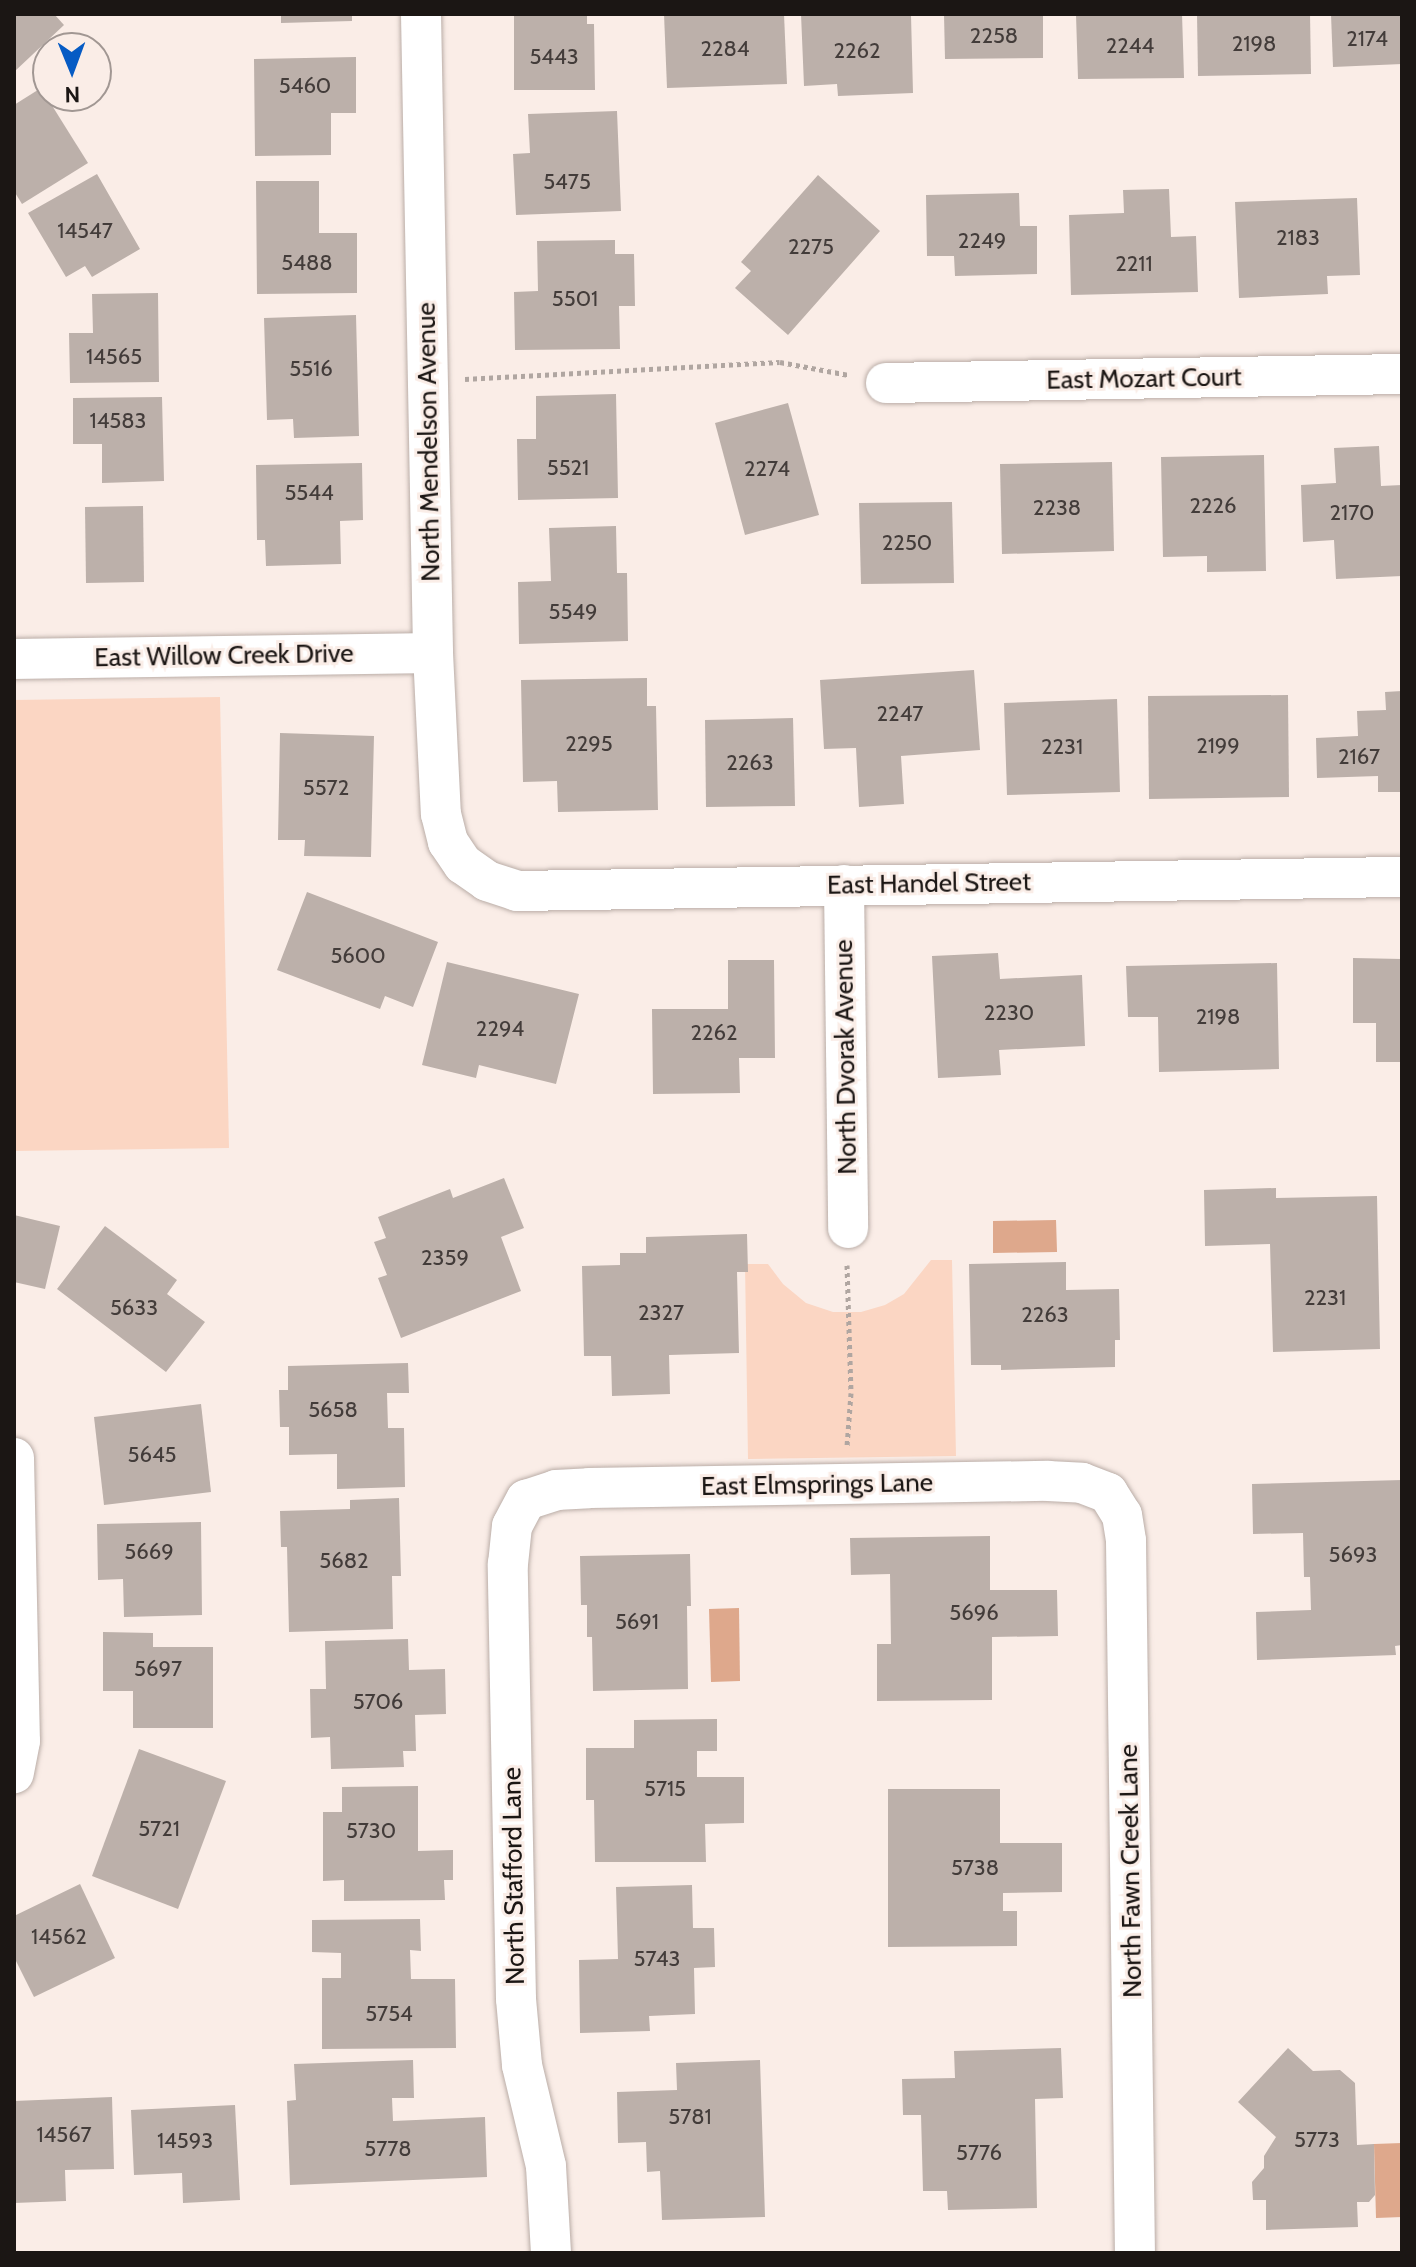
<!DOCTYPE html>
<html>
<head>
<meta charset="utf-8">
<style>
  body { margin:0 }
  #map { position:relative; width:1416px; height:2267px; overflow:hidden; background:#faede7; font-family:Cabin,sans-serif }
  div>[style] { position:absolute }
  .green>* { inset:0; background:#fbd6c3 }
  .water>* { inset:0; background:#dea88c }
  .building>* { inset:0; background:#bcb0aa }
  .path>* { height:5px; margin-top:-2.5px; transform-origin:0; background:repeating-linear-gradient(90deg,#b0a6a1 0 4px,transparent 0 8px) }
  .roads { filter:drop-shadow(0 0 2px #baada7) drop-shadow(0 0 2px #baada7) }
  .street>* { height:40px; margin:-20px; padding:0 20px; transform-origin:20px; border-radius:20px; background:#fff }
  span { translate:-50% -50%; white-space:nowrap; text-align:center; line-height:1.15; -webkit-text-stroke:6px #faede7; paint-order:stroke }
  .number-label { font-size:22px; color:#433c3a }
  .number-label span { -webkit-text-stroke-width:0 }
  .street-label { font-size:26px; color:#1b1614 }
  .frame { position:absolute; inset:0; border:16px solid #1b1614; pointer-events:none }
  .north { position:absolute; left:32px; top:32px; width:80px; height:80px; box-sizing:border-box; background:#faede7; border:2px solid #a19793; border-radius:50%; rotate:179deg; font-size:22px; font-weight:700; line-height:32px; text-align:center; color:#1b1614 }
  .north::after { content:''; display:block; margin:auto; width:28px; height:36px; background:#065bc4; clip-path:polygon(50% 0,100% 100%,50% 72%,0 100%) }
</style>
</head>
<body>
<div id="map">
  <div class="green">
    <div style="clip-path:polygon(220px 697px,229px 1148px,14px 1151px,14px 700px)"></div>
    <div style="clip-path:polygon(931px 1260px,952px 1260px,956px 1456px,748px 1459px,745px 1264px,768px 1264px,783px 1284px,806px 1303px,833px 1312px,861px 1312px,885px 1305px,904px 1294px)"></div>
  </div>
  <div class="water">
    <div style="clip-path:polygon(1056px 1220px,1057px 1252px,993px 1253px,993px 1221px)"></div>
    <div style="clip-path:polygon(739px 1608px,740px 1681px,711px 1682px,709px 1609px)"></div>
    <div style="clip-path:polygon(1402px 2143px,1402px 2217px,1376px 2218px,1374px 2144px)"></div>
  </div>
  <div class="building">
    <div style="clip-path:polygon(14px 14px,54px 14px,64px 25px,14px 72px)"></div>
    <div style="clip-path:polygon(281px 14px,352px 14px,352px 21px,281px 23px)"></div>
    <div style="clip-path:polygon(514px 14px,587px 14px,587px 24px,594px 24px,595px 90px,514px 90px)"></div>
    <div style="clip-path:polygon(664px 14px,784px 14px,787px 84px,667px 88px)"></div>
    <div style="clip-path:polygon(801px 14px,911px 15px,913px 93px,838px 96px,837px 84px,804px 86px)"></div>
    <div style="clip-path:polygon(944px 14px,1043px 14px,1043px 58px,945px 59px)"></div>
    <div style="clip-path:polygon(1076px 14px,1182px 14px,1184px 78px,1078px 79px)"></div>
    <div style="clip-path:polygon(1197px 14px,1310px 14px,1311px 74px,1198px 76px)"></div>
    <div style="clip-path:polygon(1331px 14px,1402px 14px,1402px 64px,1333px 67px)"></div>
    <div style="clip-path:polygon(356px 57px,356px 113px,331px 113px,331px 155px,255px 156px,254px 59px)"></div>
    <div style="clip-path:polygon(41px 88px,88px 163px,22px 204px,14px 191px,14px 105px)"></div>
    <div style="clip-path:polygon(617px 111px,621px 211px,516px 215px,513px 154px,530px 153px,528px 114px)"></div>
    <div style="clip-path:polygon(97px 174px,140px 249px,92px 277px,85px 266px,66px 277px,28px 213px)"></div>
    <div style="clip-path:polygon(818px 175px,880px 231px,788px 335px,735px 288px,751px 271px,741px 262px)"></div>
    <div style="clip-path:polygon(256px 181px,319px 181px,319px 233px,357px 233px,357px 293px,257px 294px)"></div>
    <div style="clip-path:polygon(1169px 189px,1171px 237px,1196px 236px,1198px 292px,1071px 295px,1069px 215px,1124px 213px,1123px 190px)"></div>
    <div style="clip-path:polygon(1019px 193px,1020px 226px,1037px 226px,1037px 274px,955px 276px,954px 256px,927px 256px,926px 195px)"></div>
    <div style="clip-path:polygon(1357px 198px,1360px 275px,1327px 276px,1328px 294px,1239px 298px,1235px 202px)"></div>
    <div style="clip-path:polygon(615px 240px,615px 254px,634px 254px,635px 306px,619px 306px,620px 349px,515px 350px,514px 292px,538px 291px,537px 241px)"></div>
    <div style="clip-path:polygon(158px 293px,159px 382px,70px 383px,69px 333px,93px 333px,92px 294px)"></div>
    <div style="clip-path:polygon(356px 315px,359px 436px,294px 438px,293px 419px,267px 420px,264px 318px)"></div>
    <div style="clip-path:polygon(616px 394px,618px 498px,518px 500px,517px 439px,536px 439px,536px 396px)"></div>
    <div style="clip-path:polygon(162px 397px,164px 481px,102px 483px,102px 444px,73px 444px,73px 398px)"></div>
    <div style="clip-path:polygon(788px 403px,819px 515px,745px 535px,715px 423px)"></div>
    <div style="clip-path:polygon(1379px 446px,1381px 486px,1402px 485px,1402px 576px,1336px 579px,1334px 540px,1303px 542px,1301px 485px,1336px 483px,1334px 448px)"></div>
    <div style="clip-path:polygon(1264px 455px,1266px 571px,1207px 572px,1207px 556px,1163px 557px,1161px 457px)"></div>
    <div style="clip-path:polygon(1112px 462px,1114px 551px,1002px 554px,1000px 464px)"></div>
    <div style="clip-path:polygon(362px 463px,363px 520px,340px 521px,341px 564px,266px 566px,265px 540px,257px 540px,256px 465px)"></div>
    <div style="clip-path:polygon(952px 502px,954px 583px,861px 584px,859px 503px)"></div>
    <div style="clip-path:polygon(143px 506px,144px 582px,86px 583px,85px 507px)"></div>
    <div style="clip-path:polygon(616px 526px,617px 573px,627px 573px,628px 641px,519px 644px,518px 582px,551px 581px,549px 528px)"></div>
    <div style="clip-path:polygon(974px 670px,980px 750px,901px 756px,904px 804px,859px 807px,856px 748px,824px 749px,820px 680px)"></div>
    <div style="clip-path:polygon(647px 678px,647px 706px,656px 706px,658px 810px,558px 812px,557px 781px,523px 782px,521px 680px)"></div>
    <div style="clip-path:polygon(1402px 691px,1402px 792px,1378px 792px,1378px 776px,1317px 778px,1316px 738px,1358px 736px,1357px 711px,1386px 710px,1385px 692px)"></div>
    <div style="clip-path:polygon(1288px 695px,1289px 797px,1149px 799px,1148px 696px)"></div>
    <div style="clip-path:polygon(1117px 699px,1120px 792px,1007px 795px,1004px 703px)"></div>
    <div style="clip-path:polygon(793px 718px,795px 806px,706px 807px,705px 720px)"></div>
    <div style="clip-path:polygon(280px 733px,374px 736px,371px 857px,304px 856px,305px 840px,278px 840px)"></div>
    <div style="clip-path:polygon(307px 892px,438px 942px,413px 1007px,385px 996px,380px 1009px,277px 970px)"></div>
    <div style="clip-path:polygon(998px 953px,1000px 979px,1082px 975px,1085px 1046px,999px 1050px,1001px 1075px,938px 1078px,932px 956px)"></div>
    <div style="clip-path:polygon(1353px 958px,1402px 959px,1402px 1062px,1376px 1062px,1376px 1023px,1353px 1023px)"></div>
    <div style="clip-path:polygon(728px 960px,774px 960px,775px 1058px,739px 1058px,740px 1093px,653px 1094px,652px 1009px,728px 1009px)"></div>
    <div style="clip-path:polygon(447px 962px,579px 994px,556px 1084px,479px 1065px,476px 1078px,422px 1065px)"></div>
    <div style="clip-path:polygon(1277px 963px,1279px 1069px,1159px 1072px,1158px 1017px,1128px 1017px,1126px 966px)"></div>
    <div style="clip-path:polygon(504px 1178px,524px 1228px,501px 1237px,521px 1291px,401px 1338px,378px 1278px,387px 1275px,374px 1242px,386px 1238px,378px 1217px,450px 1189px,453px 1198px)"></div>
    <div style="clip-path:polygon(1276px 1188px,1276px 1198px,1377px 1196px,1380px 1349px,1273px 1352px,1270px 1244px,1205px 1246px,1204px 1190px)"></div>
    <div style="clip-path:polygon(14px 1215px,60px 1226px,45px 1289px,14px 1282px)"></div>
    <div style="clip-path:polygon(105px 1226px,177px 1280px,167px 1294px,205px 1322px,166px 1372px,57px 1289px)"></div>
    <div style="clip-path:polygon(747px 1234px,748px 1272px,737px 1272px,739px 1353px,669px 1355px,670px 1394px,612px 1396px,611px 1356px,584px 1356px,582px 1266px,620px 1265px,620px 1253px,646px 1253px,646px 1237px)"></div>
    <div style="clip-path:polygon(1066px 1262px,1066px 1290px,1119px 1289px,1120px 1340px,1115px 1340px,1115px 1367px,1001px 1370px,1001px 1365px,971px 1365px,969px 1264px)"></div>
    <div style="clip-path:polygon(408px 1363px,409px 1393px,387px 1393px,388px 1428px,404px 1428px,405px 1487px,337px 1489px,337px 1454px,289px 1455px,289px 1427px,280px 1427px,279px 1390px,288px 1390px,288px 1366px)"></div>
    <div style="clip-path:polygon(201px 1404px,211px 1492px,104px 1505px,94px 1417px)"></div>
    <div style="clip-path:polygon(1402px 1480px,1402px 1645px,1395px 1646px,1396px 1655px,1257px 1660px,1256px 1612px,1311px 1610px,1310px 1577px,1304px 1577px,1303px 1533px,1253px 1534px,1252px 1484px)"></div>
    <div style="clip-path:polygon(399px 1498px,401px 1576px,392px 1576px,393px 1629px,289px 1632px,287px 1547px,281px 1547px,280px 1511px,350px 1509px,350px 1500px)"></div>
    <div style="clip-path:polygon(201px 1522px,202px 1615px,124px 1617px,123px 1579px,98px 1580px,97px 1524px)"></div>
    <div style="clip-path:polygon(990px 1536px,990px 1590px,1057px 1590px,1058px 1636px,992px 1637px,992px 1700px,877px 1701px,877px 1644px,891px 1644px,890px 1574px,851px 1575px,850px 1538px)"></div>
    <div style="clip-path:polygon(690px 1554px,691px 1606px,687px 1606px,688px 1689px,593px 1691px,592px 1637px,587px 1637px,587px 1605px,581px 1605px,580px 1556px)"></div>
    <div style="clip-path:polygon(103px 1632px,153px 1633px,153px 1647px,213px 1647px,213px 1728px,133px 1728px,133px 1691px,103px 1691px)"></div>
    <div style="clip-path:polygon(408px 1639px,409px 1670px,445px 1669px,446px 1714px,415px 1715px,416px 1751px,403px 1751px,404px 1767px,331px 1769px,330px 1737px,311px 1738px,310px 1689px,326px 1689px,325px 1641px)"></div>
    <div style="clip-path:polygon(717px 1719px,717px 1751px,697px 1751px,697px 1777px,744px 1777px,744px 1823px,705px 1824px,706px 1862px,595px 1862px,594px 1800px,586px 1800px,586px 1748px,634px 1748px,634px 1720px)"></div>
    <div style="clip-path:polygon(139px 1749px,226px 1781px,178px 1909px,92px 1876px)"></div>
    <div style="clip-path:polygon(418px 1786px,418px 1851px,453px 1850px,453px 1880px,444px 1880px,445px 1900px,344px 1901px,344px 1880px,323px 1881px,323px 1812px,342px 1812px,342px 1787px)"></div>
    <div style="clip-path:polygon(888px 1789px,1000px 1789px,1000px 1843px,1062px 1843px,1062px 1892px,1003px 1893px,1003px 1911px,1017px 1911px,1017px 1946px,888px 1947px)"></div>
    <div style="clip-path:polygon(80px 1884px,115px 1958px,34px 1997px,14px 1957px,14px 1916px)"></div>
    <div style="clip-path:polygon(692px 1885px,693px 1928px,714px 1928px,715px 1967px,694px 1968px,695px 2014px,649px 2016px,650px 2031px,580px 2033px,579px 1960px,618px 1959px,616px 1887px)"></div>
    <div style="clip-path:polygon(420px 1919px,421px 1951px,410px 1950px,411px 1979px,455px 1979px,456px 2048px,322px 2049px,322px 1978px,341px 1978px,341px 1953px,312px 1952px,312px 1920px)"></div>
    <div style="clip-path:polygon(1061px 2048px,1063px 2098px,1035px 2099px,1037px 2208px,948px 2210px,947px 2191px,923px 2191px,921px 2115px,903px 2115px,902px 2079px,955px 2078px,954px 2051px)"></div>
    <div style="clip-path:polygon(1288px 2048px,1313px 2071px,1340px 2070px,1355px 2083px,1357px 2145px,1374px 2144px,1375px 2195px,1369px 2202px,1357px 2202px,1358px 2227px,1266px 2230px,1266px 2200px,1253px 2200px,1252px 2182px,1264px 2168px,1264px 2156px,1276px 2137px,1238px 2102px)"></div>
    <div style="clip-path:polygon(413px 2060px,414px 2098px,392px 2098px,393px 2121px,485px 2117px,487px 2177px,290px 2185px,287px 2101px,296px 2100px,294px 2064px)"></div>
    <div style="clip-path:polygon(760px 2060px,765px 2217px,662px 2220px,660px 2171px,647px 2172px,646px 2142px,618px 2143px,617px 2092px,677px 2090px,676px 2063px)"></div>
    <div style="clip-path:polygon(112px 2097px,114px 2169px,65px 2170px,66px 2201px,14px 2203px,14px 2101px)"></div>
    <div style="clip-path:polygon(235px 2105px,240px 2200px,183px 2203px,182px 2173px,134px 2175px,131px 2110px)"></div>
  </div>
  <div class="path">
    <div style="left:465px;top:379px;width:315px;rotate:-3.1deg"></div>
    <div style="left:780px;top:362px;width:70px;rotate:10.7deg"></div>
    <div style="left:847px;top:1265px;width:128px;rotate:88.2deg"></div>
    <div style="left:851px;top:1393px;width:53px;rotate:94.3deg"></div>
  </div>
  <div class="roads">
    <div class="street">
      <div style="left:421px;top:14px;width:639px;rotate:88.92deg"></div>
      <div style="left:433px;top:653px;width:161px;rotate:87.2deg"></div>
      <div style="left:441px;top:814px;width:29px;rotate:76deg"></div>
      <div style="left:448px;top:842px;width:27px;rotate:56deg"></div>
      <div style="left:463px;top:864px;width:29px;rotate:35deg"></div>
      <div style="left:487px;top:881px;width:32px;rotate:18deg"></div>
      <div style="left:517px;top:891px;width:885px;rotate:-0.91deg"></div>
      <div style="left:886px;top:383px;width:516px;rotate:-1deg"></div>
      <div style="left:14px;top:659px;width:419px;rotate:-0.8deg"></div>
      <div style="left:844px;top:885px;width:343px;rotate:89.3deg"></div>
      <div style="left:14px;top:1458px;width:283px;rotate:88.8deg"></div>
      <div style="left:20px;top:1741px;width:33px;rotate:101deg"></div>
      <div style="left:551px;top:2253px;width:87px;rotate:-93.3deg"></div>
      <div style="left:546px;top:2166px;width:104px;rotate:-103.4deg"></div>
      <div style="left:522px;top:2065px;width:66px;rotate:-95.2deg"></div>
      <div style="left:516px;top:1999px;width:435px;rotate:-91.1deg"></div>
      <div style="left:508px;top:1564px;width:38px;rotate:-84deg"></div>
      <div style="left:512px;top:1526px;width:30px;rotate:-62deg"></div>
      <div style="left:526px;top:1500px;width:32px;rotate:-18deg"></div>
      <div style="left:556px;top:1490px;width:33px;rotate:-3deg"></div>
      <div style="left:589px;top:1488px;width:459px;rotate:-0.9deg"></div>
      <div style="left:1048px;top:1481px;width:34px;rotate:3deg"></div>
      <div style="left:1082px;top:1483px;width:28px;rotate:21deg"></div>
      <div style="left:1108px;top:1493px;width:26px;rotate:58deg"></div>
      <div style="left:1122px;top:1515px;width:26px;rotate:81deg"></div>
      <div style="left:1126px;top:1541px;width:712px;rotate:89.28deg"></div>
    </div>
  </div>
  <div class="number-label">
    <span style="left:994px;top:36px">2258</span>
    <span style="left:1367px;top:39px">2174</span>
    <span style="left:1254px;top:44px">2198</span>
    <span style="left:1130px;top:46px">2244</span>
    <span style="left:725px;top:49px">2284</span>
    <span style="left:857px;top:51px">2262</span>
    <span style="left:554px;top:57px">5443</span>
    <span style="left:305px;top:86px">5460</span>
    <span style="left:567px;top:182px">5475</span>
    <span style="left:85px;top:231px">14547</span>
    <span style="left:1298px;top:238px">2183</span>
    <span style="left:982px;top:241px">2249</span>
    <span style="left:811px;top:247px">2275</span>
    <span style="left:307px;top:263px">5488</span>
    <span style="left:1134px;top:264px">2211</span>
    <span style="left:575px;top:299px">5501</span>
    <span style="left:114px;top:357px">14565</span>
    <span style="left:311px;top:369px">5516</span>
    <span style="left:118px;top:421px">14583</span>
    <span style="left:568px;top:468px">5521</span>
    <span style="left:767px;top:469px">2274</span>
    <span style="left:309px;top:493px">5544</span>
    <span style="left:1213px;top:506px">2226</span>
    <span style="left:1057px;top:508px">2238</span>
    <span style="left:1352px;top:513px">2170</span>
    <span style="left:907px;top:543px">2250</span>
    <span style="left:573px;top:612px">5549</span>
    <span style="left:900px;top:714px">2247</span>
    <span style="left:589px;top:744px">2295</span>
    <span style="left:1218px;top:746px">2199</span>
    <span style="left:1062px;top:747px">2231</span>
    <span style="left:1359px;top:757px">2167</span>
    <span style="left:750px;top:763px">2263</span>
    <span style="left:326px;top:788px">5572</span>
    <span style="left:358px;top:956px">5600</span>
    <span style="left:1009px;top:1013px">2230</span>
    <span style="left:1218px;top:1017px">2198</span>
    <span style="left:500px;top:1029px">2294</span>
    <span style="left:714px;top:1033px">2262</span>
    <span style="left:445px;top:1258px">2359</span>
    <span style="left:1325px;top:1298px">2231</span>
    <span style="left:134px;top:1308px">5633</span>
    <span style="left:661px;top:1313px">2327</span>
    <span style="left:1045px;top:1315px">2263</span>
    <span style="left:333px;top:1410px">5658</span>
    <span style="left:152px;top:1455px">5645</span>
    <span style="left:149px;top:1552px">5669</span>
    <span style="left:1353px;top:1555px">5693</span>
    <span style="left:344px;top:1561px">5682</span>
    <span style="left:974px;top:1613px">5696</span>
    <span style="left:637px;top:1622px">5691</span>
    <span style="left:158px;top:1669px">5697</span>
    <span style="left:378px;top:1702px">5706</span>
    <span style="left:665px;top:1789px">5715</span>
    <span style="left:159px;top:1829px">5721</span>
    <span style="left:371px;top:1831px">5730</span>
    <span style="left:975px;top:1868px">5738</span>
    <span style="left:59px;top:1937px">14562</span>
    <span style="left:657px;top:1959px">5743</span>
    <span style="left:389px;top:2014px">5754</span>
    <span style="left:690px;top:2117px">5781</span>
    <span style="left:64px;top:2135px">14567</span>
    <span style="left:1317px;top:2140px">5773</span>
    <span style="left:185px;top:2141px">14593</span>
    <span style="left:388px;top:2149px">5778</span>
    <span style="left:979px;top:2153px">5776</span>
  </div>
  <div class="street-label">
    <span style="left:1144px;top:379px;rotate:-1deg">East Mozart Court</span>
    <span style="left:429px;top:442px;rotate:-91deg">North Mendelson Avenue</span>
    <span style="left:224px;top:656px;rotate:-1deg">East Willow Creek Drive</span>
    <span style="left:929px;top:884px;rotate:-1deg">East Handel Street</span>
    <span style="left:846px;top:1057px;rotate:-91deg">North Dvorak Avenue</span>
    <span style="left:817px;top:1485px;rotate:-1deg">East Elmsprings Lane</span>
    <span style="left:1131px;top:1871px;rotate:-91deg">North Fawn Creek Lane</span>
    <span style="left:514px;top:1876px;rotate:-91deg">North Stafford Lane</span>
  </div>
  <div class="frame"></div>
  <div class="north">N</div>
</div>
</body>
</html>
